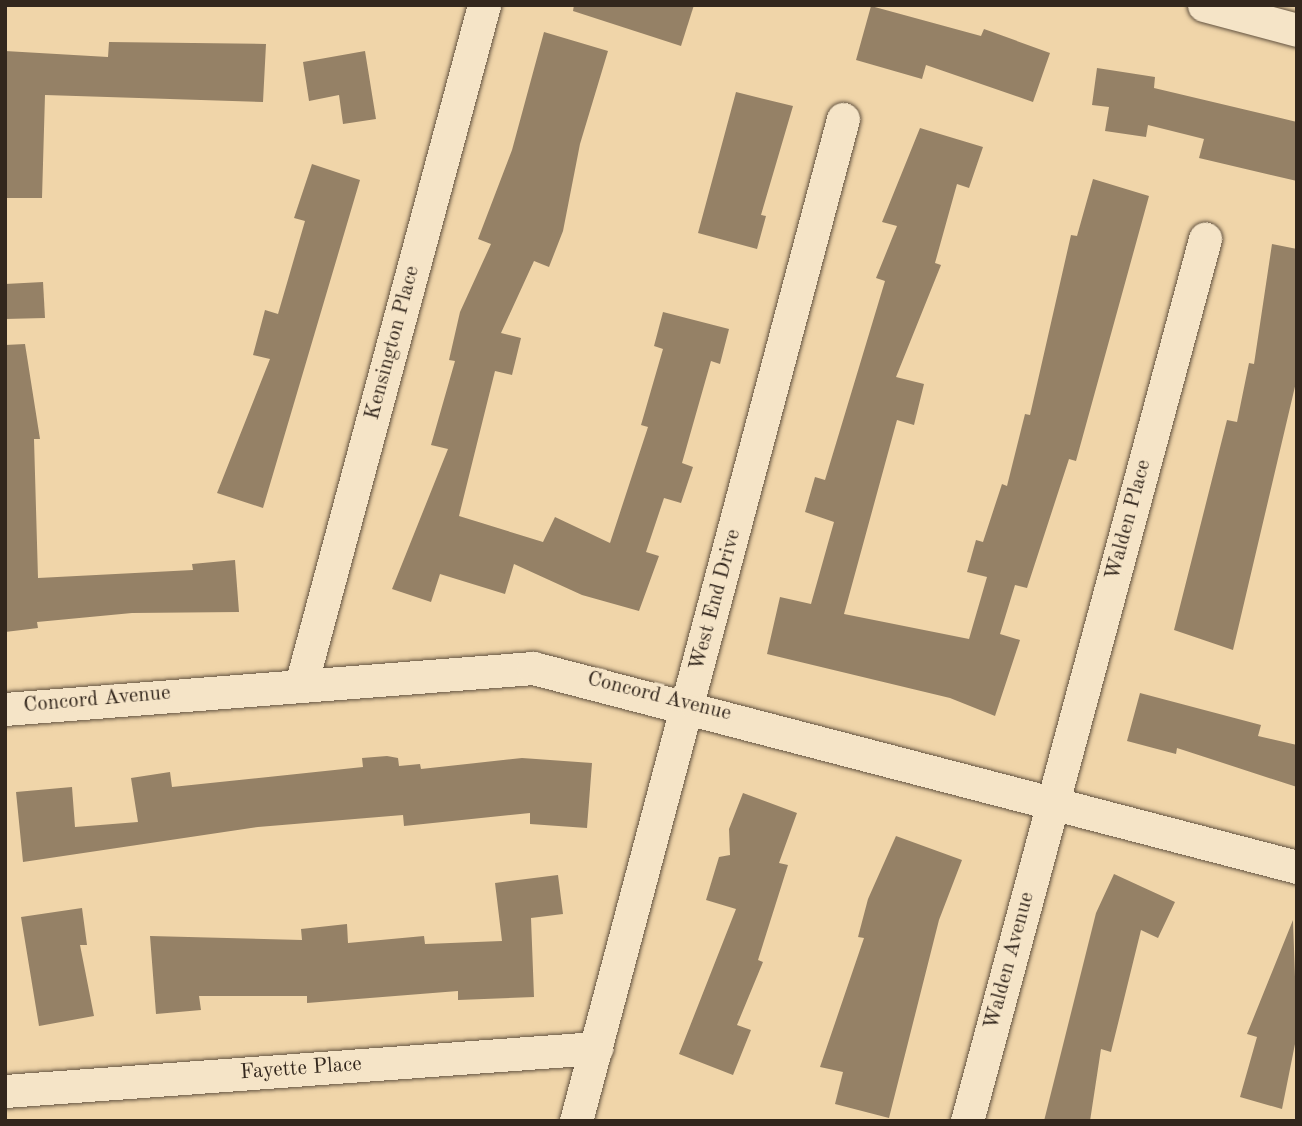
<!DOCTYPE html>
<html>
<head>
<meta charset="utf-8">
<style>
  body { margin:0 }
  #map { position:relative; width:1302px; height:1126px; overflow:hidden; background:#f0d5a9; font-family:"Old Standard TT",serif }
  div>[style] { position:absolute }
  .building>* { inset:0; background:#958166 }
  .roads { filter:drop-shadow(0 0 2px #625240) drop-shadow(0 0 2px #625240) }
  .street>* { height:33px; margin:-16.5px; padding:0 16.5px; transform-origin:16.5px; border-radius:16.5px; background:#f5e4c7 }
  span { translate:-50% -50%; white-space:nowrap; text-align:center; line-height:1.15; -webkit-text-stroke:7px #f5e4c7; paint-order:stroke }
  .street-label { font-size:21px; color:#33271d }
  .frame { position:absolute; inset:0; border:7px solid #33271d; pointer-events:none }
</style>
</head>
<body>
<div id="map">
  <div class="building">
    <div style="clip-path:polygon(574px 5px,694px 5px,681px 46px,573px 11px)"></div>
    <div style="clip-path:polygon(871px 6px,981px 36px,984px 29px,1050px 53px,1033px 102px,926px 65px,922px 79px,856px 60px)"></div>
    <div style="clip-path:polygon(544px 32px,608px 51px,580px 144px,563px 231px,549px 267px,534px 261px,501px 333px,521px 338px,512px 375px,495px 371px,459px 516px,543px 542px,555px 517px,610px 543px,648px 427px,641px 425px,663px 349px,654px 346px,663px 312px,729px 329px,720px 364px,711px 361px,682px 463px,693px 467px,681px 503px,664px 498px,646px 552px,659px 556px,639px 611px,582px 595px,514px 564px,505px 594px,440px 574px,431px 602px,392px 589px,448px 449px,431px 445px,455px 361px,449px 360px,460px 312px,491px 244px,478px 239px,512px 150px)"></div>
    <div style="clip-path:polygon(109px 42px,266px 44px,263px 102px,45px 95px,42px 198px,5px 198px,5px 51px,108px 57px)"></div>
    <div style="clip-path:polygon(365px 51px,376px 119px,343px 124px,339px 95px,309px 101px,303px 62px)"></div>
    <div style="clip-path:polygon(1097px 68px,1155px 77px,1154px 88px,1297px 122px,1297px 181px,1199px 158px,1204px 139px,1148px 125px,1146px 137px,1105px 131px,1109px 107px,1092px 105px)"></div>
    <div style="clip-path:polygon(736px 92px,793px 106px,761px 215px,766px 216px,757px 249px,698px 233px)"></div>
    <div style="clip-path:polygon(920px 128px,983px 147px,969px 188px,957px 184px,935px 263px,941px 265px,896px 377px,924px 384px,914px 425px,897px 420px,844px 614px,969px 639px,987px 577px,967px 572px,976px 540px,983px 542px,1002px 484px,1007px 486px,1025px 414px,1030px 415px,1071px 235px,1077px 236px,1093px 179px,1149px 196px,1076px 461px,1069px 459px,1027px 588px,1015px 585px,1000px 634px,1020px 640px,995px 716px,950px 698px,767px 654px,780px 597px,811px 604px,834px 522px,805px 512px,815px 477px,825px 480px,885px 281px,876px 278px,897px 226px,882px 222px)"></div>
    <div style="clip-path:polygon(312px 164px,360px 180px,263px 508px,217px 493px,270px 359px,253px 355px,265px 310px,278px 314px,305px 221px,294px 218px)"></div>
    <div style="clip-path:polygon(1272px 244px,1297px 249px,1297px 378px,1233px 650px,1174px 630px,1227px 420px,1237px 422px,1249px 363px,1254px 364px)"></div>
    <div style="clip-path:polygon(43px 282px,45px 318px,5px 319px,5px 284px)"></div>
    <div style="clip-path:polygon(25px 344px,40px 439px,34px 439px,38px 578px,193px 570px,192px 564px,235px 560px,239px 612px,132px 613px,37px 622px,38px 628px,5px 632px,5px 345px)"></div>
    <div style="clip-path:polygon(1140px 693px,1261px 725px,1258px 736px,1297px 745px,1297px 787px,1177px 748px,1176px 754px,1127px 741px)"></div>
    <div style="clip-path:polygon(387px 756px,398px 758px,399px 766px,420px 764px,421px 769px,522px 758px,592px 763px,587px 828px,530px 824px,530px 813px,404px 826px,403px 815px,258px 827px,23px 862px,16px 792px,72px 787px,75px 827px,138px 822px,131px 778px,170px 772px,172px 787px,363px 767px,362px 758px)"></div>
    <div style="clip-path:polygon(743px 793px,797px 813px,779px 863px,788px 865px,758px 960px,763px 962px,737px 1025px,751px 1030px,733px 1075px,679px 1054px,736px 909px,706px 900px,719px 857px,730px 855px,729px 829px)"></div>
    <div style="clip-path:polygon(896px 836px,962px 860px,939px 920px,889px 1118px,835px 1104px,843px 1072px,820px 1067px,864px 938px,858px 937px,868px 899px)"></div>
    <div style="clip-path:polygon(1114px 874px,1175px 902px,1158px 938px,1141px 930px,1111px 1052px,1101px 1049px,1090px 1121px,1044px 1121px,1096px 913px)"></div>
    <div style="clip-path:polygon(558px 875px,563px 914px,531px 918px,534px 997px,458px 1000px,458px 991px,307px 1003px,307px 996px,199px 996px,201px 1010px,156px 1014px,150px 936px,302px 940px,301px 929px,347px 924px,348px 943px,424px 936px,425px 944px,502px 941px,495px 883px)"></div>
    <div style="clip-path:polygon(82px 908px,87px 945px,80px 945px,94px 1016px,39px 1026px,21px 917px)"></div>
    <div style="clip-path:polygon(1293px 920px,1297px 1034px,1282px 1109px,1240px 1097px,1257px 1037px,1247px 1034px)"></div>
  </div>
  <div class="roads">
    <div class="street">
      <div style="left:1204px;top:5px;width:96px;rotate:15deg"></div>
      <div style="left:302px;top:681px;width:700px;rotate:-74.93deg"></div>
      <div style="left:5px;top:709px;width:530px;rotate:-4.44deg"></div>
      <div style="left:533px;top:668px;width:789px;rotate:14.6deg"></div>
      <div style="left:5px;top:1091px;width:593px;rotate:-4.16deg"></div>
      <div style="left:576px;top:1121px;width:1037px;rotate:-75.08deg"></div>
      <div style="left:967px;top:1121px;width:914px;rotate:-74.9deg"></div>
    </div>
  </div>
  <div class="street-label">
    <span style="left:393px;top:343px;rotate:-75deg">Kensington Place</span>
    <span style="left:1129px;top:520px;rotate:-75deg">Walden Place</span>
    <span style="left:716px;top:600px;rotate:-75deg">West End Drive</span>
    <span style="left:659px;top:697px;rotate:14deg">Concord Avenue</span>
    <span style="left:97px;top:700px;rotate:-5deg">Concord Avenue</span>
    <span style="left:1010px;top:961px;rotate:-75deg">Walden Avenue</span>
    <span style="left:301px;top:1069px;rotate:-4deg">Fayette Place</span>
  </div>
  <div class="frame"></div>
</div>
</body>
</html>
